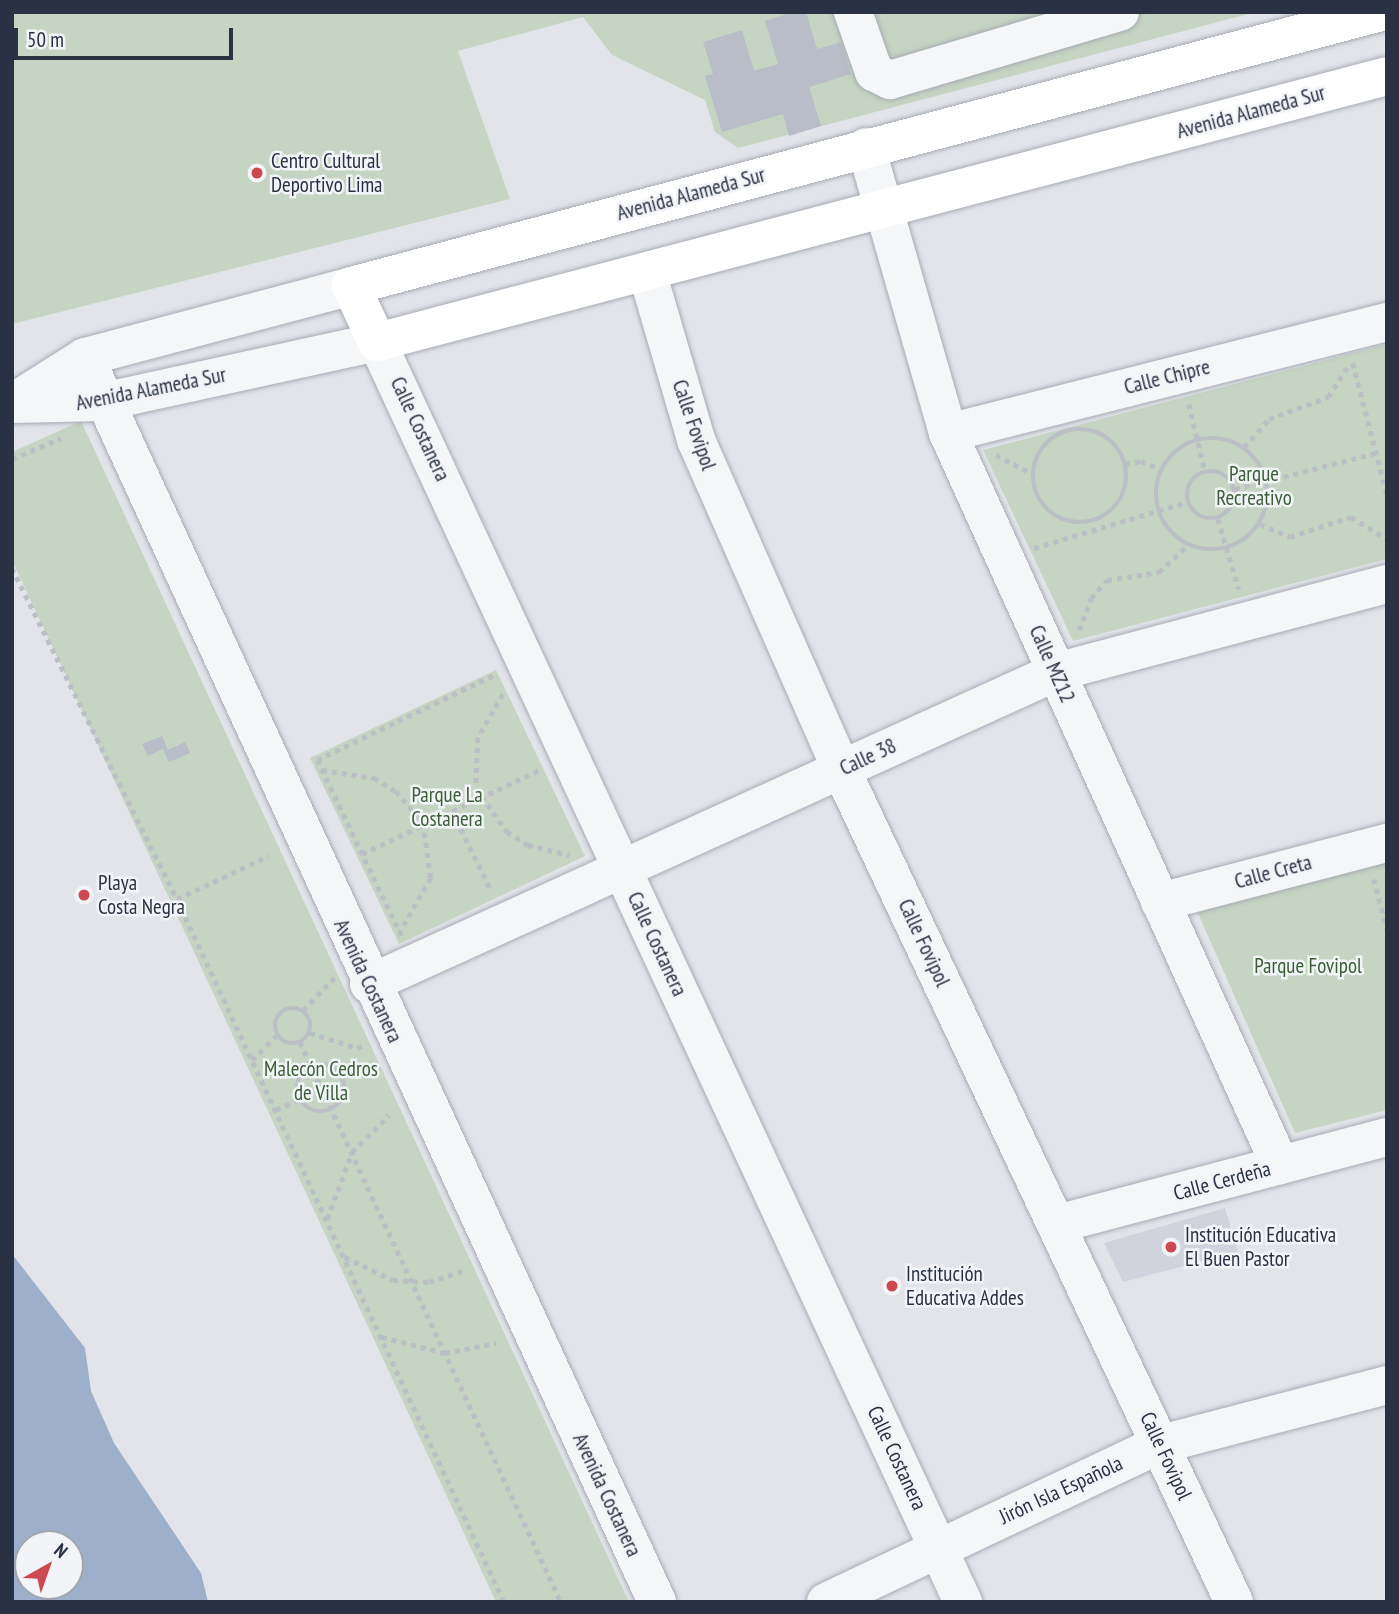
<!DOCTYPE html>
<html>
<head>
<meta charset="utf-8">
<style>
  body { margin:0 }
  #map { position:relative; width:1399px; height:1614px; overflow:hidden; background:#e2e4ea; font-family:"PT Sans Narrow",sans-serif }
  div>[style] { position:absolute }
  .built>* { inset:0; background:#d0d3dc }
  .green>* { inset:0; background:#c6d4c3 }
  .water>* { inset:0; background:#9dafca }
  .building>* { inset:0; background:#b9bdc7 }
  .path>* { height:4.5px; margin-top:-2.25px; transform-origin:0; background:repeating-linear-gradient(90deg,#bcbfc5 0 5px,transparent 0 10px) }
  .path>.ring { margin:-2.25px; padding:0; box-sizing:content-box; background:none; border:4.5px solid #bcbfc5; border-radius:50% }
  .roads { filter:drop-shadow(0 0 2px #a7abb4) drop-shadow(0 0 2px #a7abb4) }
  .minor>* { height:38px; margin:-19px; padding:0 19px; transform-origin:19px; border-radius:19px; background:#f5f6f8 }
  .major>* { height:38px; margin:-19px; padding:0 19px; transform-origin:19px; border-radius:19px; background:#fff }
  .dots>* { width:19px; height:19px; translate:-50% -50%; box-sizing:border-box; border:4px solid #f2f4f7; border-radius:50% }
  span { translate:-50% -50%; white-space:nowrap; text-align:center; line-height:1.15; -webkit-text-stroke:5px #f2f4f7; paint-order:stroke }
  .street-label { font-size:21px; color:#2a3142 }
  .poi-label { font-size:21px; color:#2a3142 }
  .left { translate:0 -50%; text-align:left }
  .park-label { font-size:21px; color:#3b5e37 }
  .frame { position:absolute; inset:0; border:14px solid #2a3142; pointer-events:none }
  .north { position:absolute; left:14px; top:1530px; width:70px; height:70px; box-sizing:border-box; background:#f2f4f7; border:2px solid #a2a6af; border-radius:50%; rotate:40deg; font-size:19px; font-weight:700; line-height:28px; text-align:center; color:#2a3142 }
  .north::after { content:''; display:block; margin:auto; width:24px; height:32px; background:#cd4952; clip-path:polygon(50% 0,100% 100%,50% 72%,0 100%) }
  .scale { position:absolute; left:14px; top:28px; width:219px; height:32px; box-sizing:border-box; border:4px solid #2a3142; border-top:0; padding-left:9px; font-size:21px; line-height:24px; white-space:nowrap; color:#2a3142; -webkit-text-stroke:5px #f2f4f7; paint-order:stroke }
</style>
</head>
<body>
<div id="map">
  <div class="built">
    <div style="clip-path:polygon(1225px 1208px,1238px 1252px,1123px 1282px,1104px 1243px)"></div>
  </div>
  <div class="green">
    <div style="clip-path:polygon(12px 12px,1256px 12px,738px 148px,715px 132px,705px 100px,612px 55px,583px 17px,458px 51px,510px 199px,12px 324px)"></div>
    <div style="clip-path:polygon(1387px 344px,1387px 559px,1073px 641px,983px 450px)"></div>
    <div style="clip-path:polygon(81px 421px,629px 1602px,496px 1602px,12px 560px,12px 452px)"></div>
    <div style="clip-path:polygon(496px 670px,585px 856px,399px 944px,310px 758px)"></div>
    <div style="clip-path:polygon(1387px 861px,1387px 1110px,1295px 1133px,1197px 911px)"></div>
  </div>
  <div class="water">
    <div style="clip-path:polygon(evenodd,12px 1254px,85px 1348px,91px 1391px,114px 1443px,201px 1573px,208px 1602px,12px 1602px,12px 1254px,28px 1544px,70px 1544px,70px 1586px,28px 1586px,28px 1544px)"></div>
  </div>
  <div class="building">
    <div style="clip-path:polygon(793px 12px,806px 12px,817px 49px,841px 42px,851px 74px,809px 87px,821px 126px,789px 136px,783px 114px,722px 132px,705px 76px,713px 74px,703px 42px,742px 30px,754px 71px,778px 64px,765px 21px)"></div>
    <div style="clip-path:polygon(162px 736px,168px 750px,185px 742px,190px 753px,169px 762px,163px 749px,148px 756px,142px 744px)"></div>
  </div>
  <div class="path">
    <div style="left:1353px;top:363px;width:135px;rotate:75.5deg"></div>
    <div style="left:1189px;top:404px;width:69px;rotate:76.6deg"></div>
    <div class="ring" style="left:1033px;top:429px;width:89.5px;height:89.5px"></div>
    <div class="ring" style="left:1156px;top:438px;width:107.5px;height:107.5px"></div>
    <div style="left:1244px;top:447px;width:38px;rotate:-48deg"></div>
    <div style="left:1269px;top:419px;width:63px;rotate:-20.4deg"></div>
    <div style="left:1328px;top:397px;width:37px;rotate:-57deg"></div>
    <div style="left:996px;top:455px;width:42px;rotate:27.2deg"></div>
    <div style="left:12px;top:459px;width:53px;rotate:-23.2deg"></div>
    <div style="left:1125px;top:464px;width:16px;rotate:-11deg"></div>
    <div style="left:1141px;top:461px;width:22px;rotate:22deg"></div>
    <div class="ring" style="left:1187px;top:471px;width:43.5px;height:43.5px"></div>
    <div style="left:1235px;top:489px;width:146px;rotate:-14.3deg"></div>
    <div style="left:1218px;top:519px;width:73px;rotate:73.3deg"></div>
    <div style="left:1260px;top:524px;width:33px;rotate:23deg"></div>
    <div style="left:1290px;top:537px;width:64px;rotate:-18.2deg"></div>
    <div style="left:1351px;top:517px;width:42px;rotate:31.4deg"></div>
    <div style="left:1034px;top:548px;width:160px;rotate:-16.7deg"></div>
    <div style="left:12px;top:568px;width:370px;rotate:63.5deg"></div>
    <div style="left:177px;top:899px;width:775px;rotate:65.05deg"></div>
    <div style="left:1079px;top:630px;width:34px;rotate:-69deg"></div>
    <div style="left:1091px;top:598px;width:24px;rotate:-48deg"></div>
    <div style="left:1107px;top:580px;width:53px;rotate:-8.7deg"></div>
    <div style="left:1159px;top:572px;width:40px;rotate:-43deg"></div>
    <div style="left:503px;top:694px;width:51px;rotate:119.6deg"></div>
    <div style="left:478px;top:738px;width:50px;rotate:92.3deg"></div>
    <div style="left:476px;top:788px;width:54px;rotate:54.8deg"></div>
    <div style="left:507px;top:832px;width:25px;rotate:32deg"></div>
    <div style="left:528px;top:845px;width:43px;rotate:13.4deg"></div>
    <div style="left:322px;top:770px;width:53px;rotate:8.7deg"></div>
    <div style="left:374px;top:778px;width:26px;rotate:31deg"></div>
    <div style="left:396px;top:791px;width:42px;rotate:49.8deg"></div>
    <div style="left:423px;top:823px;width:56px;rotate:81.7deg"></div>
    <div style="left:431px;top:878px;width:62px;rotate:119.9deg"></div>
    <div style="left:452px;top:811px;width:90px;rotate:63.7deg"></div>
    <div style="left:362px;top:854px;width:196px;rotate:-25.4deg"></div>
    <div style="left:1374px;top:879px;width:52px;rotate:75.4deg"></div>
    <div style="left:177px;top:899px;width:101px;rotate:-25.3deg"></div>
    <div style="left:401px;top:936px;width:195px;rotate:-115.5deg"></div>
    <div style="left:317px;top:760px;width:199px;rotate:-25.7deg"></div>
    <div class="ring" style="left:275px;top:1008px;width:31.5px;height:31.5px"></div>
    <div style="left:303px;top:1010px;width:46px;rotate:-45.9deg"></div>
    <div style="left:310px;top:1033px;width:49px;rotate:17.7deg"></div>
    <div style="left:357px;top:1048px;width:10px;rotate:-24deg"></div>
    <div style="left:300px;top:1042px;width:618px;rotate:65.01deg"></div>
    <div style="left:252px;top:1060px;width:35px;rotate:-45deg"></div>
    <div class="ring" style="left:297px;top:1064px;width:43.5px;height:43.5px"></div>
    <div style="left:276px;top:1110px;width:26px;rotate:-25deg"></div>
    <div style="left:327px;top:1219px;width:72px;rotate:-69.5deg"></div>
    <div style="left:352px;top:1152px;width:52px;rotate:-45deg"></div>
    <div style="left:345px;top:1257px;width:53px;rotate:25.6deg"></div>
    <div style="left:393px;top:1280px;width:36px;rotate:3deg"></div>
    <div style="left:429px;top:1282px;width:35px;rotate:-18deg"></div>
    <div style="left:382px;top:1337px;width:65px;rotate:14.3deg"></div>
    <div style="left:445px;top:1353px;width:52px;rotate:-11.1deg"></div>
  </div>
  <div class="roads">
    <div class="minor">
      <div style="left:853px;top:12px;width:64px;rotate:70.7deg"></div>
      <div style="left:874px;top:72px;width:18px;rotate:27deg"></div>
      <div style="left:890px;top:80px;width:240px;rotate:-16.5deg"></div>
      <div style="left:866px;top:147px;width:298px;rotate:74deg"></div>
      <div style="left:948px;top:433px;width:804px;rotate:65.6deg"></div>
      <div style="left:647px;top:272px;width:175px;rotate:73.7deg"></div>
      <div style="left:696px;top:440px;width:360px;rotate:66.2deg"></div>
      <div style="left:841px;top:769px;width:921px;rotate:64.74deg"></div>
      <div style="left:85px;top:357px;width:1370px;rotate:65.32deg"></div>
      <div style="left:12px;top:403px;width:86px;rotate:-32.2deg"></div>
      <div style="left:85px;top:357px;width:275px;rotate:-14.9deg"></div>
      <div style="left:12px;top:404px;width:90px;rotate:-1.3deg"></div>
      <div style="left:102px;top:402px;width:281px;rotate:-12.3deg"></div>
      <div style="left:377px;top:342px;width:1390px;rotate:65.06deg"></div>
      <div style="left:948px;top:433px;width:453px;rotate:-14.2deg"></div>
      <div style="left:1160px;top:902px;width:235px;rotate:-14.6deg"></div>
      <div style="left:369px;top:984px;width:755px;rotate:-24.43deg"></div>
      <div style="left:1056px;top:672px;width:342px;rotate:-14.9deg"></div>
      <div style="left:1057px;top:1224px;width:341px;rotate:-14.8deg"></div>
      <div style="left:826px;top:1602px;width:370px;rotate:-25.3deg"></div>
      <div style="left:1161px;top:1444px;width:234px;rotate:-14.6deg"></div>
    </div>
    <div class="major">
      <div style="left:1381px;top:12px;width:1066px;rotate:165.1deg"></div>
      <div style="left:351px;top:286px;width:62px;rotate:65.1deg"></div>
      <div style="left:377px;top:342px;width:1044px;rotate:-14.75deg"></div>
    </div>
  </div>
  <div class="dots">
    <div style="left:257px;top:173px;background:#cd4952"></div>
    <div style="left:84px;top:895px;background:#cd4952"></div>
    <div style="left:1171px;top:1247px;background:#cd4952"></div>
    <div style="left:892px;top:1286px;background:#cd4952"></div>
  </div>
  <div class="street-label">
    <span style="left:1251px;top:112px;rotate:-15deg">Avenida Alameda Sur</span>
    <span style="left:691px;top:194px;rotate:-15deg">Avenida Alameda Sur</span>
    <span style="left:1167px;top:377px;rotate:-14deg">Calle Chipre</span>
    <span style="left:151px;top:389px;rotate:-11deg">Avenida Alameda Sur</span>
    <span style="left:694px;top:425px;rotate:71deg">Calle Fovipol</span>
    <span style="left:420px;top:429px;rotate:65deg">Calle Costanera</span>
    <span style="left:1052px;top:664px;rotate:66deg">Calle MZ12</span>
    <span style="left:868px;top:757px;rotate:-25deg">Calle 38</span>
    <span style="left:1273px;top:872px;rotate:-15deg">Calle Creta</span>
    <span style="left:924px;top:943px;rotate:65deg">Calle Fovipol</span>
    <span style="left:657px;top:944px;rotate:65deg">Calle Costanera</span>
    <span style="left:368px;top:981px;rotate:65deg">Avenida Costanera</span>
    <span style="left:1222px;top:1181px;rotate:-15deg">Calle Cerdeña</span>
    <span style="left:1166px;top:1456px;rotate:65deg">Calle Fovipol</span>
    <span style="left:897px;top:1458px;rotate:65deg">Calle Costanera</span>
    <span style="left:1061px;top:1490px;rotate:-25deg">Jirón Isla Española</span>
    <span style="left:607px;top:1495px;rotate:65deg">Avenida Costanera</span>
  </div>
  <div class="poi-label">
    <span class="left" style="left:271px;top:173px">Centro Cultural<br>Deportivo Lima</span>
    <span class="left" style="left:98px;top:895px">Playa<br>Costa Negra</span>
    <span class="left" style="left:1185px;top:1247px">Institución Educativa<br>El Buen Pastor</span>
    <span class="left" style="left:906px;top:1286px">Institución<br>Educativa Addes</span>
  </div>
  <div class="park-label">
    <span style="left:1254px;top:486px">Parque<br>Recreativo</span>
    <span style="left:447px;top:807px">Parque La<br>Costanera</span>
    <span style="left:1308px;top:966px">Parque Fovipol</span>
    <span style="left:321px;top:1081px">Malecón Cedros<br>de Villa</span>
  </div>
  <div class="frame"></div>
  <div class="north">N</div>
  <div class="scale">50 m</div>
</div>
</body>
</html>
